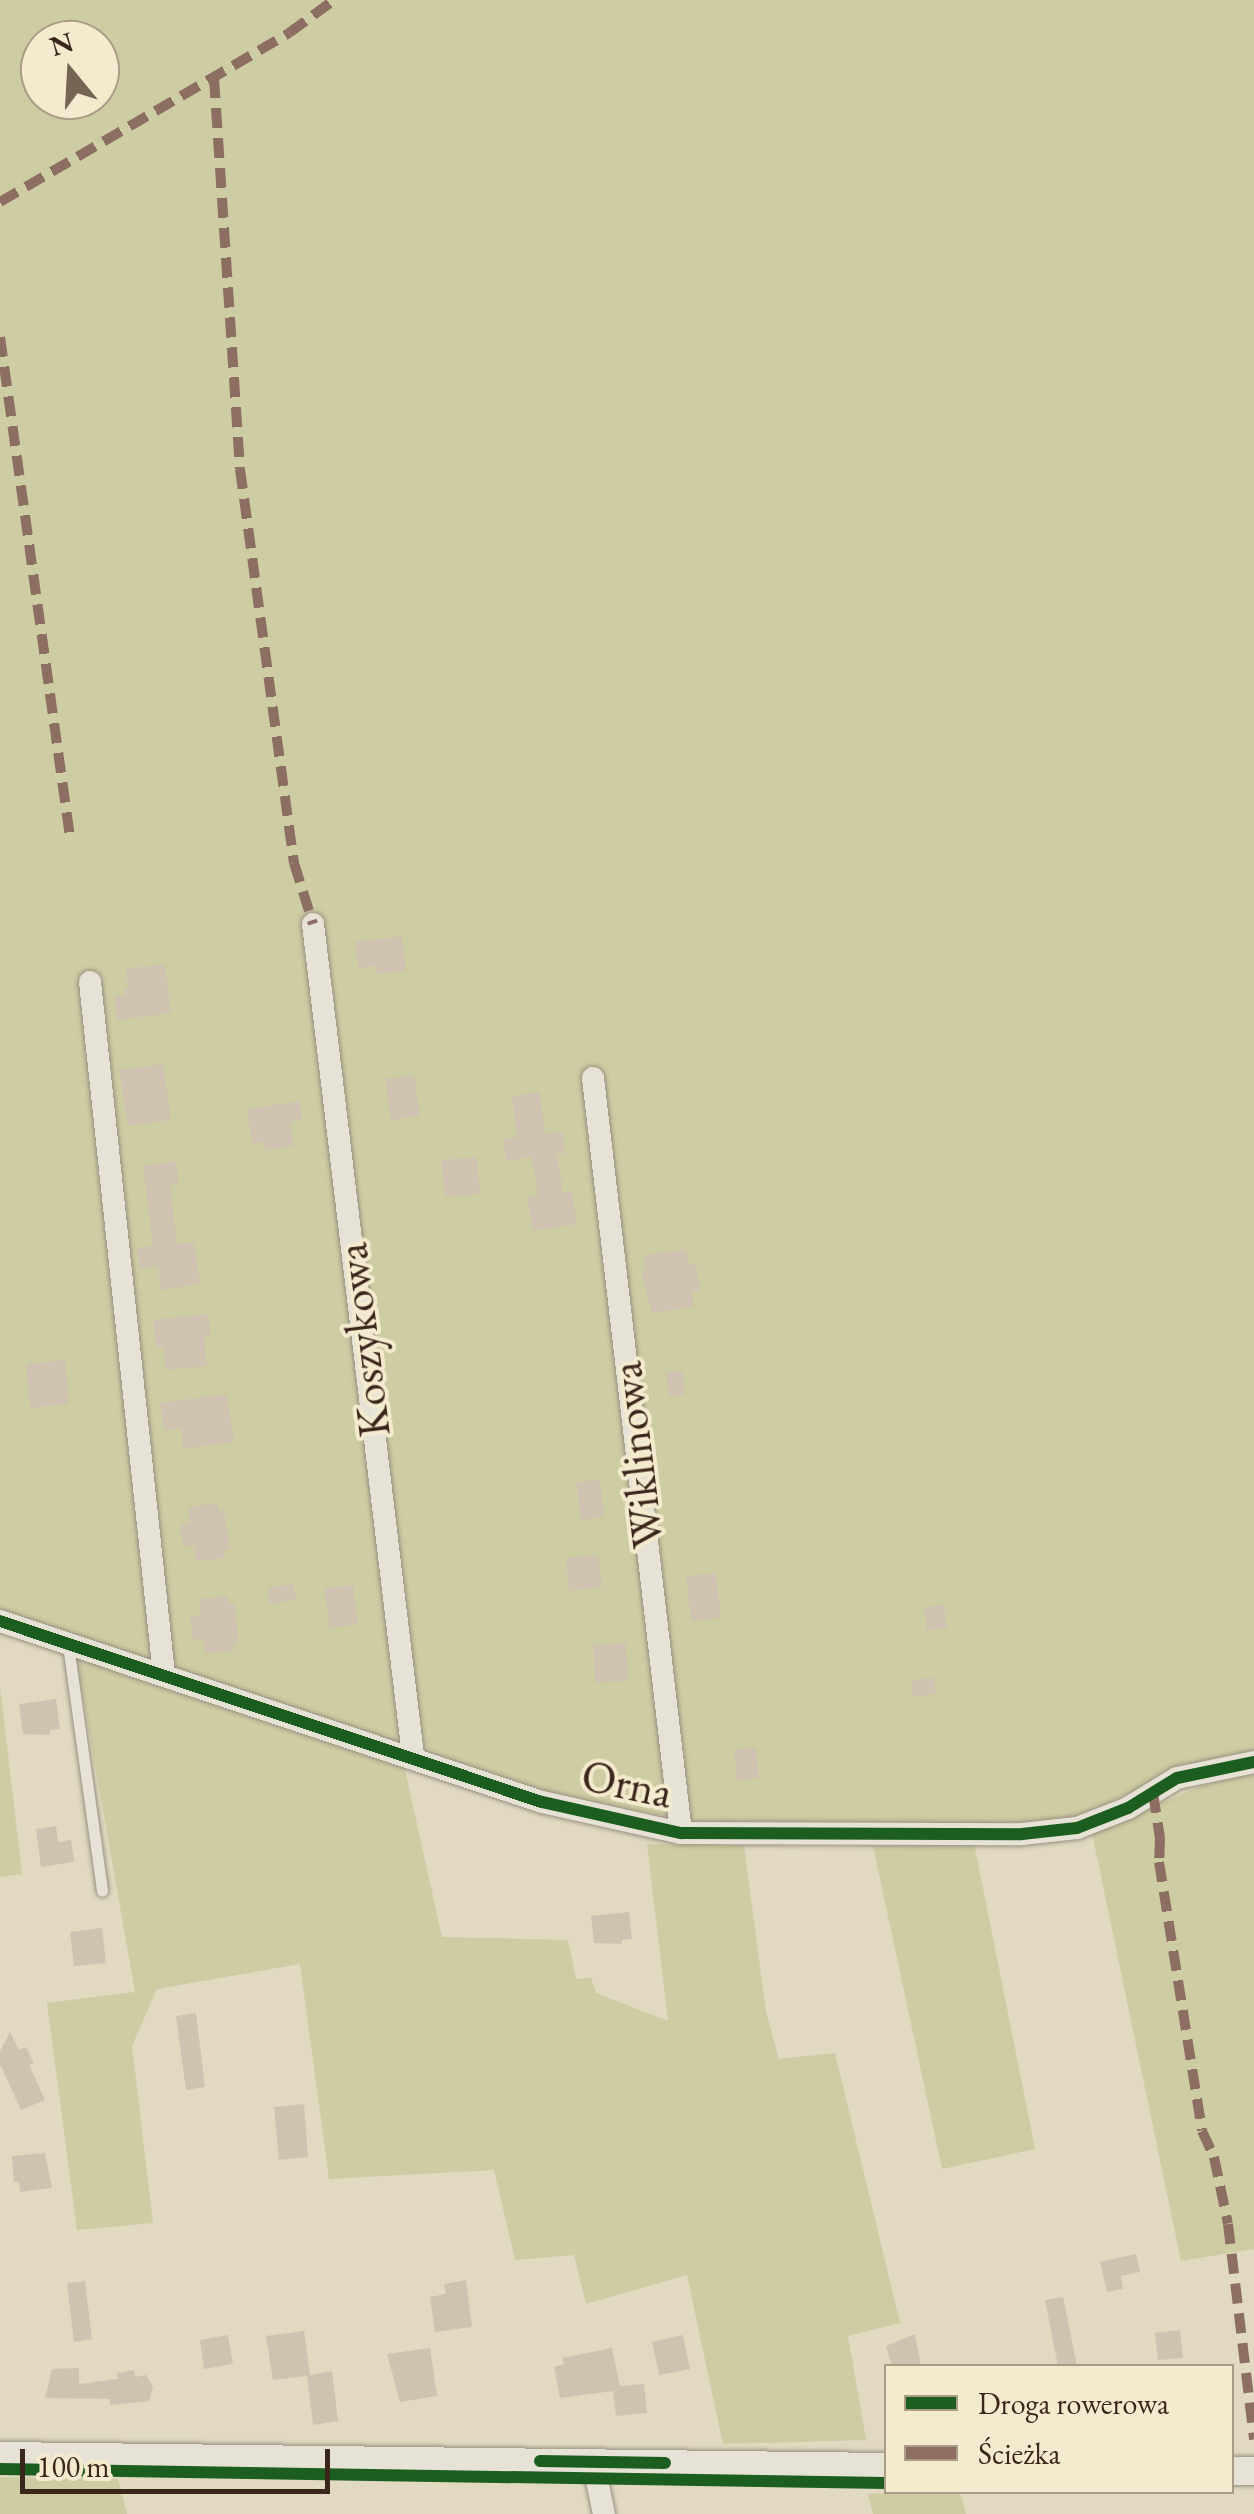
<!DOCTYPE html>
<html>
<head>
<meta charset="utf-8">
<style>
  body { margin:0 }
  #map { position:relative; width:1254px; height:2514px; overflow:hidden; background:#e1d9c0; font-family:"EB Garamond",serif }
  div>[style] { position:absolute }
  .green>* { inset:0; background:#cdcca2 }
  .building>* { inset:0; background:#cfc2b1 }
  .roads { filter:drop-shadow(0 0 2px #989081) drop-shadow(0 0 2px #989081) }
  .service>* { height:11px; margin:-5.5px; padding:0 5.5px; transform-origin:5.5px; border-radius:5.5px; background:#e7e2d6 }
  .minor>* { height:22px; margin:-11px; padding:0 11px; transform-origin:11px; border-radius:11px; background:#e7e2d6 }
  .tertiary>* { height:28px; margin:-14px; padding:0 14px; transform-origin:14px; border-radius:14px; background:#e7e2d6 }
  .quiet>* { height:10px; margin-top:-5px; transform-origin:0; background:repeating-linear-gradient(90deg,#8d6e63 0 20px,transparent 0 30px) }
  .cycleway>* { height:12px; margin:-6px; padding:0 6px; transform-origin:6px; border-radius:6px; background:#1b5e20 }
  span { translate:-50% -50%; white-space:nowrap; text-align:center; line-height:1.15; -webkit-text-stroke:8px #f4eace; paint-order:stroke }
  .street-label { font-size:45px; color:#3b261c }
  .legend { position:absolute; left:884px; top:2364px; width:350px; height:130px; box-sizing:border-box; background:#f4eace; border:2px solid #aa9c87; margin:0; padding:12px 18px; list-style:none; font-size:30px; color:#3b261c }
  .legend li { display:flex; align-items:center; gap:20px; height:50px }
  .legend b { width:50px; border:2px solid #aa9c87 }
  .north { position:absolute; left:20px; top:20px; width:100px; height:100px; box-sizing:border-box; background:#f4eace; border:2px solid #aa9c87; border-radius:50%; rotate:342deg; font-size:28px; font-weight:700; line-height:40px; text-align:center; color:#3b261c }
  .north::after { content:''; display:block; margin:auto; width:35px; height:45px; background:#756555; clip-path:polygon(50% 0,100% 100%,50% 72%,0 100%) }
  .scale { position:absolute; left:20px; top:2449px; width:310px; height:45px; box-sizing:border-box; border:5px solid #3b261c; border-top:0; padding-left:12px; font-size:30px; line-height:35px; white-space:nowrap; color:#3b261c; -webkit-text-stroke:8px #f4eace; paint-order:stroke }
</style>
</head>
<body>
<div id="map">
  <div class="green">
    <div style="clip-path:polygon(evenodd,0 0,1254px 0,1254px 1753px,1224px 1756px,1176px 1771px,1067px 1822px,713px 1825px,550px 1795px,0 1610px,0 0,40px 40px,100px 40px,100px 100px,40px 100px,40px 40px)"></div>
    <div style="clip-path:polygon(75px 1652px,403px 1761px,442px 1937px,568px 1940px,576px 1979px,591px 1978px,596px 1993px,668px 2021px,647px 1844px,744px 1846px,766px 2012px,779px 2059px,835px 2053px,900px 2323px,848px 2336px,866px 2440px,723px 2444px,687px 2275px,586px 2304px,574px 2255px,515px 2260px,494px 2170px,329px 2179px,300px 1964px,157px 1989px,132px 2046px,153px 2223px,77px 2230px,47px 2003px,135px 1992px)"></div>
    <div style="clip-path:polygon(0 1686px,22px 1874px,0 1877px)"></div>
    <div style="clip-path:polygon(1254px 1773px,1254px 2249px,1181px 2261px,1092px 1833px,1201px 1786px)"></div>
    <div style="clip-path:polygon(974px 1843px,1035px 2149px,942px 2169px,873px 1846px)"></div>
    <div style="clip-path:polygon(0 2477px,118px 2479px,127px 2514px,0 2514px)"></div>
    <div style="clip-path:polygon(960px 2492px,966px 2514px,873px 2514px,868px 2494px)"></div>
  </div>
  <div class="building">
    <div style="clip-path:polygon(402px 936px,406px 971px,377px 974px,376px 966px,358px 968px,355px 942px)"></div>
    <div style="clip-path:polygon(165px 964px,171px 1013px,117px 1020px,114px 996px,125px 995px,124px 988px,128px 988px,126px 969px)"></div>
    <div style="clip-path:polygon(163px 1064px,171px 1120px,128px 1126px,119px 1070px)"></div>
    <div style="clip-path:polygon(414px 1075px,420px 1116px,391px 1120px,385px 1079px)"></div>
    <div style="clip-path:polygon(540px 1092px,545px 1134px,562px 1132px,565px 1153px,557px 1154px,563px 1193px,572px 1191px,577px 1224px,533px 1231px,527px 1198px,538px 1196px,532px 1157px,506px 1161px,503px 1139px,517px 1137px,512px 1096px)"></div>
    <div style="clip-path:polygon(300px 1101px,302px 1120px,290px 1122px,294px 1146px,265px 1150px,264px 1142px,252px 1144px,247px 1109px)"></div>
    <div style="clip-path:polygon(477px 1157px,480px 1194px,445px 1197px,441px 1160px)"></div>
    <div style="clip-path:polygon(176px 1161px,179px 1184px,170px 1185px,177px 1244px,194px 1242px,200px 1284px,161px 1290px,158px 1266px,139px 1269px,137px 1248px,153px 1246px,143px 1166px)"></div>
    <div style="clip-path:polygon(686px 1250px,688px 1265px,696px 1263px,700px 1290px,692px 1292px,694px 1307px,652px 1313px,641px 1271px,646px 1270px,644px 1255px)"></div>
    <div style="clip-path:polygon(208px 1314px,211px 1336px,204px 1337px,207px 1366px,166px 1370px,163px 1346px,156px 1347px,153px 1320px)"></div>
    <div style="clip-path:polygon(65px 1360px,69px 1404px,30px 1408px,26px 1364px)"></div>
    <div style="clip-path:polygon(682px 1371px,685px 1395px,669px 1397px,666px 1372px)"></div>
    <div style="clip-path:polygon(227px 1394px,234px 1442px,183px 1449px,181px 1429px,164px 1431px,160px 1403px)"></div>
    <div style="clip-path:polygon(600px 1480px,604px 1517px,581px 1520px,576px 1482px)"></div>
    <div style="clip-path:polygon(217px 1503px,218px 1511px,224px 1510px,230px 1550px,224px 1550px,225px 1558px,196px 1561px,194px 1546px,183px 1547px,180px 1524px,190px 1522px,188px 1507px)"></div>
    <div style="clip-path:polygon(598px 1555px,602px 1587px,569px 1591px,566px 1558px)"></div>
    <div style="clip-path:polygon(716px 1573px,721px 1618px,691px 1621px,686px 1576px)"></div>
    <div style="clip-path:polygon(294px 1584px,296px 1600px,270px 1604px,268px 1587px)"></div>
    <div style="clip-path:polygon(353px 1585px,358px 1624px,330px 1628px,324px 1588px)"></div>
    <div style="clip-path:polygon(228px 1596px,229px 1603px,234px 1603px,239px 1642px,234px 1643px,235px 1650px,205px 1654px,203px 1638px,193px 1640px,190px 1616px,201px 1615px,199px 1599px)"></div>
    <div style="clip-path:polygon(944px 1605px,947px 1628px,927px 1631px,924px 1607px)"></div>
    <div style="clip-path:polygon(626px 1643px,628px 1681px,595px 1683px,593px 1645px)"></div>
    <div style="clip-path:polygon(934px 1677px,936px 1694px,913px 1697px,911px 1681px)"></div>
    <div style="clip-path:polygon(56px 1699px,60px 1729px,50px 1730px,50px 1735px,23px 1734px,19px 1704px)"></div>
    <div style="clip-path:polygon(756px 1747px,759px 1778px,737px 1781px,734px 1750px)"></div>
    <div style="clip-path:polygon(56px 1826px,58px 1842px,71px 1840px,74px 1862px,41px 1867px,36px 1829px)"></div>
    <div style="clip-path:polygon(629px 1912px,632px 1939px,622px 1940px,622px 1944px,594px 1943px,591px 1916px)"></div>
    <div style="clip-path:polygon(102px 1928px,106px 1963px,74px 1966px,70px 1932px)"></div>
    <div style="clip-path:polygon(196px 2013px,205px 2087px,186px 2090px,176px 2016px)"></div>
    <div style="clip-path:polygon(10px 2032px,19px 2050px,26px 2047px,34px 2063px,29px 2065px,45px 2100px,21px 2110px,0 2064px,0 2051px)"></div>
    <div style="clip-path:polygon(304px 2104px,308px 2157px,279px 2160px,274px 2107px)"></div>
    <div style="clip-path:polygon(45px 2153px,52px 2188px,20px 2192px,19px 2182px,14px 2182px,12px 2156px)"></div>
    <div style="clip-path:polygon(1136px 2254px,1140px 2272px,1121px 2276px,1123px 2289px,1107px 2292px,1100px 2262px)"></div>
    <div style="clip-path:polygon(466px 2280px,472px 2327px,435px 2332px,430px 2297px,446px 2294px,444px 2284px)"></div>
    <div style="clip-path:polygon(85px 2281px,92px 2339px,74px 2342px,67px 2283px)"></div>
    <div style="clip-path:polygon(1063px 2297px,1077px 2366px,1058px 2366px,1045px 2300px)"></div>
    <div style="clip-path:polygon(1180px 2330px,1183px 2358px,1158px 2360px,1155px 2333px)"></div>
    <div style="clip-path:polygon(304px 2331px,310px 2375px,332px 2371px,338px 2421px,313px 2425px,307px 2376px,273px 2380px,266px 2336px)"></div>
    <div style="clip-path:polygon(915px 2334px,921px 2366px,892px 2366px,886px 2346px)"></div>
    <div style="clip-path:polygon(228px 2335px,233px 2364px,204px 2369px,200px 2340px)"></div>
    <div style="clip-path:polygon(683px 2335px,690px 2369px,659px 2375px,652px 2342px)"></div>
    <div style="clip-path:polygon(430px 2348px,437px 2396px,400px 2402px,387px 2354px)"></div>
    <div style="clip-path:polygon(612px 2348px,620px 2386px,644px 2384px,647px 2413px,616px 2416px,613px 2391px,560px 2398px,554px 2367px,564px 2364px,562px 2358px)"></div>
    <div style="clip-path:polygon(79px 2368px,79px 2384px,118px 2379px,117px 2373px,134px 2370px,135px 2377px,146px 2375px,153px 2387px,149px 2401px,110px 2405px,110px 2399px,45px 2398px,52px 2369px)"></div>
  </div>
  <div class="roads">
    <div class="service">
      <div style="left:68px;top:1645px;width:248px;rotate:82.1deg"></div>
    </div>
    <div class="minor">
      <div style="left:313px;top:924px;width:837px;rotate:83.14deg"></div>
      <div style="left:90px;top:982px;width:697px;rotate:83.9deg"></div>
      <div style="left:593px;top:1078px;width:760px;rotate:83.35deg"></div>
      <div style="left:0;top:1621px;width:571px;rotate:18.47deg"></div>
      <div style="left:542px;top:1802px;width:142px;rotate:12.6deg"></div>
      <div style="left:681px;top:1833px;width:341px;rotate:0.2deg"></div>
      <div style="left:1022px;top:1834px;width:55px;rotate:-6.2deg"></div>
      <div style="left:1077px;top:1828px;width:55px;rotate:-21.4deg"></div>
      <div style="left:1128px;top:1808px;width:57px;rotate:-31.5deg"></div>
      <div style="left:1177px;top:1778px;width:79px;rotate:-11.7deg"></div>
      <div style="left:593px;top:2461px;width:54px;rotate:78.3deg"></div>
    </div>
    <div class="tertiary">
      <div style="left:0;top:2456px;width:886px;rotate:0.71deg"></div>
      <div style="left:1232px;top:2471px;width:22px"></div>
    </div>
  </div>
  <div class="quiet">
    <div style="left:214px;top:78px;width:392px;rotate:86.2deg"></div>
    <div style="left:240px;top:469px;width:398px;rotate:82.2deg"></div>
    <div style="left:294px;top:863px;width:64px;rotate:72.7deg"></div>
    <div style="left:0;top:202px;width:335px;rotate:-30.3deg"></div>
    <div style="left:289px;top:33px;width:56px;rotate:-36.3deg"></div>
    <div style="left:0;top:337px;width:505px;rotate:82.03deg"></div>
    <div style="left:1153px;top:1793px;width:46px;rotate:81.2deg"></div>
    <div style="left:1160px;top:1838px;width:24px;rotate:92deg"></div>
    <div style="left:1159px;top:1862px;width:272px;rotate:80.9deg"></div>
    <div style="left:1202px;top:2131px;width:29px;rotate:65deg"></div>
    <div style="left:1214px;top:2157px;width:68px;rotate:78.2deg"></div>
    <div style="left:1228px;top:2224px;width:217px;rotate:83.1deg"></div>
  </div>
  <div class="cycleway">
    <div style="left:0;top:1621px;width:571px;rotate:18.47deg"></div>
    <div style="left:542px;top:1802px;width:142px;rotate:12.6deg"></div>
    <div style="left:681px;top:1833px;width:341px;rotate:0.2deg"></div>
    <div style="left:1022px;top:1834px;width:55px;rotate:-6.2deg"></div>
    <div style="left:1077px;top:1828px;width:55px;rotate:-21.4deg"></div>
    <div style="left:1128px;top:1808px;width:57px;rotate:-31.5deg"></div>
    <div style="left:1177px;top:1778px;width:79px;rotate:-11.7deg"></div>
    <div style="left:540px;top:2461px;width:125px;rotate:0.9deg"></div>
    <div style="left:0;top:2469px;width:886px;rotate:0.91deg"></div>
  </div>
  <div class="street-label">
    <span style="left:363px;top:1340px;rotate:-97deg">Koszykowa</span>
    <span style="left:637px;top:1455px;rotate:-97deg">Wiklinowa</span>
    <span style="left:627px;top:1784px;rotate:12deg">Orna</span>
  </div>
  <ul class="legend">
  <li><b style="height:12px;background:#1b5e20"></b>Droga rowerowa</li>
  <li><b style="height:12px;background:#8d6e63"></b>Ścieżka</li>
  </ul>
  <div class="north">N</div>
  <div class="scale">100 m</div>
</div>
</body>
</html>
